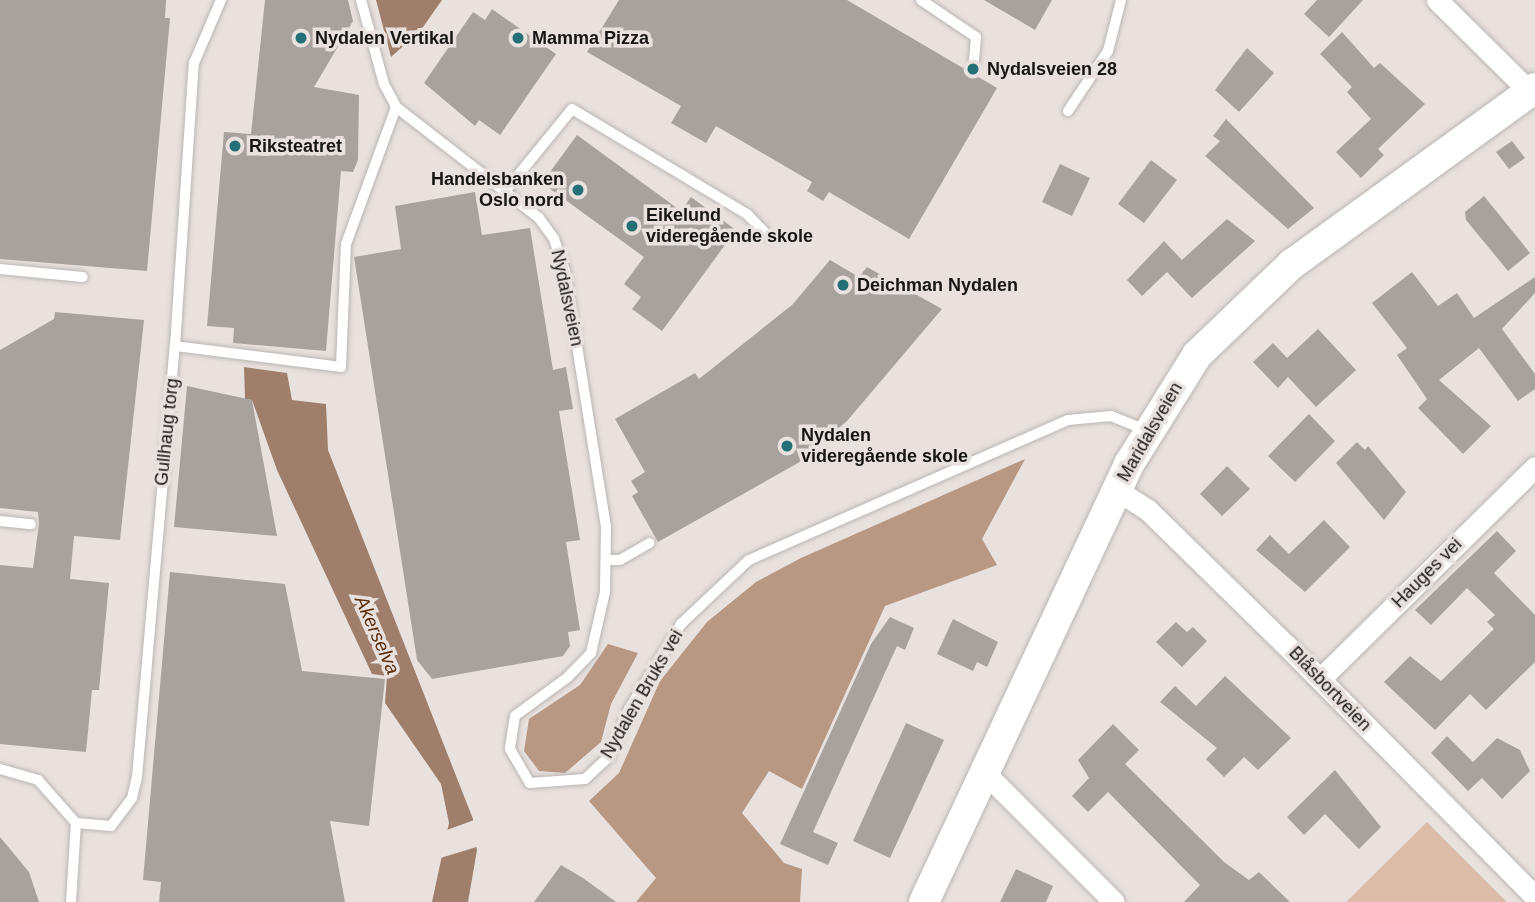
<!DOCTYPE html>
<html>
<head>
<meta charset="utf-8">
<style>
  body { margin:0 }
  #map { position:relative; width:1535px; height:902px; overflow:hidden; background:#e8e1de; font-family:Helvetica,sans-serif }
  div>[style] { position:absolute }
  .green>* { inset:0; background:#dcbca8 }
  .forest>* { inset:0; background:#b89783 }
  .water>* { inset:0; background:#9f7f6b }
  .pier>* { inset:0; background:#e8e1de }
  .building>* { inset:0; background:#a8a29e }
  .roads { filter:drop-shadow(0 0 2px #bcb6b2) drop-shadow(0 0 2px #bcb6b2) }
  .lane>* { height:10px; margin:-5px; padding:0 5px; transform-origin:5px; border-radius:5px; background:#fff }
  .street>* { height:21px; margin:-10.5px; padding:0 10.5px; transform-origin:10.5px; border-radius:10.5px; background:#fff }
  .secondary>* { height:30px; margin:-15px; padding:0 15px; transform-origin:15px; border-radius:15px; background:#fff }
  .dots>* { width:19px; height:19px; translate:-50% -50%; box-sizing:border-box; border:4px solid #e8e1de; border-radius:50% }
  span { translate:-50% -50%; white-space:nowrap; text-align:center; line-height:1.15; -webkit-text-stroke:7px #e8e1de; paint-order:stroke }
  .poi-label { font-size:18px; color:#171513; font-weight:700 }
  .left { translate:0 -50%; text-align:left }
  .right { translate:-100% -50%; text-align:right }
  .street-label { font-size:18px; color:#171513 }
  .water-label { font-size:19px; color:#5a2d0b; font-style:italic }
</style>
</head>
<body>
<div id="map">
  <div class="green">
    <div style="clip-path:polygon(1427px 822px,1507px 902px,1346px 902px)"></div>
  </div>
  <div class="forest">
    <div style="clip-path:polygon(1025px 459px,982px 539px,997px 565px,885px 606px,802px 789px,769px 771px,742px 813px,784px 863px,802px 869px,800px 902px,636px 902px,656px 878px,589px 801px,619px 773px,660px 681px,707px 622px,756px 582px,801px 558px)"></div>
    <div style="clip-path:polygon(608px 644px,638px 653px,611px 704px,601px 742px,565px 773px,539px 771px,524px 751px,529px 719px,580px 685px)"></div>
  </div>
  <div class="water">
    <div style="clip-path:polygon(376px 0,442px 0,421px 30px,391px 57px)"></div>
    <div style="clip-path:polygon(244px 367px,287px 373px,292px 400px,326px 404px,328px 450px,473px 819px,477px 850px,468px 902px,432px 902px,449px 823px,441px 784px,385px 703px,387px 676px,372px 674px,277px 470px,252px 400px,245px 399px)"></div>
  </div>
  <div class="pier">
    <div style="clip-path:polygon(477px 819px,480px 846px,437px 859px,444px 831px)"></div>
  </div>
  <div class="building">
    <div style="clip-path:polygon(0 0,166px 0,165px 18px,170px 18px,147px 271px,0 259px)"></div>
    <div style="clip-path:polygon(265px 0,348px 0,353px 21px,314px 87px,359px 95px,358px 160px,353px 172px,341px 171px,326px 351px,233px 343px,234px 328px,207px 326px,224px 132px,251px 134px)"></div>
    <div style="clip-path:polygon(619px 0,847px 0,997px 88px,909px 239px,829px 192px,823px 201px,807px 191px,812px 182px,716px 126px,706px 143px,671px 123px,681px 106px,587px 52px)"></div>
    <div style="clip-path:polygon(984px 0,1052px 0,1035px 30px)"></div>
    <div style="clip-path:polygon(1317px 0,1363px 0,1329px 37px,1304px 14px)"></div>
    <div style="clip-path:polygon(492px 9px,556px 54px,500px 135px,479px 120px,475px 126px,424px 83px,473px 12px,485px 20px)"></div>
    <div style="clip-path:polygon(1342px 32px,1374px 68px,1380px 63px,1425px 104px,1378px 149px,1384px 155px,1361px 178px,1336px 152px,1371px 119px,1347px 92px,1352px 87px,1320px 54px)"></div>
    <div style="clip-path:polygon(1247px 48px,1274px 73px,1239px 112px,1215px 90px)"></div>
    <div style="clip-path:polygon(1226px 119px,1314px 208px,1288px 229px,1205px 156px,1220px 141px,1213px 136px)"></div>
    <div style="clip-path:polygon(577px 135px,681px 211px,691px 197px,736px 230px,662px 331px,632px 309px,641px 297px,624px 284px,644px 257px,542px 183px)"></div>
    <div style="clip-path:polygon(1512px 141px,1525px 158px,1509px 169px,1496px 152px)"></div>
    <div style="clip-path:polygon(1151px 160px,1177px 180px,1144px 223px,1118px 204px)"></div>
    <div style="clip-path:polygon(1060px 164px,1090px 178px,1072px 216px,1042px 202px)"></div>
    <div style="clip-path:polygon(475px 192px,482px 235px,530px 228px,553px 370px,566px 367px,573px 409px,559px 411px,580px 540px,566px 542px,580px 630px,568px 632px,570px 646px,563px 656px,432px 679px,417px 660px,354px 257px,401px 249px,395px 206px)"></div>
    <div style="clip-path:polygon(1484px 196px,1530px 253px,1508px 271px,1466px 220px,1465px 212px)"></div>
    <div style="clip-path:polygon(1227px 219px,1255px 241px,1192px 298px,1167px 272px,1142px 296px,1127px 280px,1164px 241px,1182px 260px)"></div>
    <div style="clip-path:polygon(830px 260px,859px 277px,867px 267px,942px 309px,847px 421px,798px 463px,658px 542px,632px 496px,638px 492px,631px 481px,645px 472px,615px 419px,695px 373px,699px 379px,792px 305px)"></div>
    <div style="clip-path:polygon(1412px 272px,1438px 306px,1457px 293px,1474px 318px,1535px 277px,1535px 293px,1502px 329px,1535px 374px,1535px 389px,1518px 401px,1479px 348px,1439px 380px,1491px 426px,1463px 454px,1418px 408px,1427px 399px,1397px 355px,1407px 348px,1372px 303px)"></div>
    <div style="clip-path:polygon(55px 312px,144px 320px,120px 540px,74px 536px,70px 579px,109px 583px,99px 690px,92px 690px,86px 752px,0 744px,0 565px,33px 568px,39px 524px,38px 512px,0 508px,0 350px,54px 319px)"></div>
    <div style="clip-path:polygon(1318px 329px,1356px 370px,1316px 407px,1288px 377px,1278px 388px,1253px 362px,1273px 343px,1287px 358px)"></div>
    <div style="clip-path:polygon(187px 386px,252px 400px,277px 536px,174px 527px)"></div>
    <div style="clip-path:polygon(1309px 414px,1335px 441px,1295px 482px,1268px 456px)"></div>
    <div style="clip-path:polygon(1357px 442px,1365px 450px,1368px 446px,1406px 492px,1384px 520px,1336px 463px)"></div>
    <div style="clip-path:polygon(1227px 466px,1250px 489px,1222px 516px,1200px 494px)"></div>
    <div style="clip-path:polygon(1324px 520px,1350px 547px,1305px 592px,1256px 550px,1270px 535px,1289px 554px)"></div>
    <div style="clip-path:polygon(1497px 531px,1516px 551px,1494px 573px,1535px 615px,1535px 662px,1486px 710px,1470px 694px,1435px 730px,1384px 682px,1410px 656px,1441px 681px,1494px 629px,1487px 622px,1495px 615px,1467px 588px,1431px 625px,1415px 610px)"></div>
    <div style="clip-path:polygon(170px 572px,285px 584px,302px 671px,385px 679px,369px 826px,330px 821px,345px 902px,159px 902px,161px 882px,143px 880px)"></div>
    <div style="clip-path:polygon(890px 617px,914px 628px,905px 650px,897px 646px,813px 832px,838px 843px,828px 865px,780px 844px,871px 644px)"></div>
    <div style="clip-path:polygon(953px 619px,998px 642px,987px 667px,977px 662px,973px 671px,937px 654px)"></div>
    <div style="clip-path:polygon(1176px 622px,1187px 632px,1193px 627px,1207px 641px,1182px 667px,1156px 642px)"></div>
    <div style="clip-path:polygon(1225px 676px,1291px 738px,1258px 770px,1244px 757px,1224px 777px,1206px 759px,1217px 748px,1160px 702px,1175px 686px,1196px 706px)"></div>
    <div style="clip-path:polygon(906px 723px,944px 740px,890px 858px,853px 841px)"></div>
    <div style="clip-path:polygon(1113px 724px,1139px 750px,1125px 764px,1224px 862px,1249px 880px,1259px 872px,1290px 902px,1184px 902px,1200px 885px,1108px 792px,1088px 812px,1072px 796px,1089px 778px,1078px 760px)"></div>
    <div style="clip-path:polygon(1447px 736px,1473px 762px,1497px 738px,1520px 750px,1530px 771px,1502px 799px,1482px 778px,1468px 791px,1431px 753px)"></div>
    <div style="clip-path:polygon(1335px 770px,1381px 827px,1359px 849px,1325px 814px,1304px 835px,1287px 817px)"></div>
    <div style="clip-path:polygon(0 837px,29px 872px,39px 902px,0 902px)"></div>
    <div style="clip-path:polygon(561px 865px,583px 878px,616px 902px,534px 902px)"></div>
    <div style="clip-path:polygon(1016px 869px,1053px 886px,1046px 902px,1000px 902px)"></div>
  </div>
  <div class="roads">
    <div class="lane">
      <div style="left:361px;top:0;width:87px;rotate:74.7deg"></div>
      <div style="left:384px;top:84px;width:26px;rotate:62deg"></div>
      <div style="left:396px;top:107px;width:181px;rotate:37.8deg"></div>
      <div style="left:539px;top:218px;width:26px;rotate:54deg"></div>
      <div style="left:554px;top:239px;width:34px;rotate:71deg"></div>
      <div style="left:565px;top:271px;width:258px;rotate:80.9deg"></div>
      <div style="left:606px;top:526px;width:66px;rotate:90.9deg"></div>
      <div style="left:605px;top:592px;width:63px;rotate:102.9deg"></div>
      <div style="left:591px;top:653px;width:33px;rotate:134deg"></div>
      <div style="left:568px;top:677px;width:66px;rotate:143.7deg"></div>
      <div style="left:515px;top:716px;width:33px;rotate:99deg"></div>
      <div style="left:510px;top:749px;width:39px;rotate:60deg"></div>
      <div style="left:530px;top:783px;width:55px;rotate:-4.2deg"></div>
      <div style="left:585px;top:779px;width:33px;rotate:-43deg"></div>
      <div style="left:609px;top:757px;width:52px;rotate:-67.4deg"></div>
      <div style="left:629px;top:709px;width:100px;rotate:-58.5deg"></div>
      <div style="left:681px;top:624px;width:93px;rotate:-43.3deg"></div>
      <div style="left:749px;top:560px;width:348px;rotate:-23.7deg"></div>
      <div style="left:1068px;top:420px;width:43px;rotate:-5.3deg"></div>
      <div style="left:1111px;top:416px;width:40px;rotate:22deg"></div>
      <div style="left:921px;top:0;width:66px;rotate:33.9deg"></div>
      <div style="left:976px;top:37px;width:32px;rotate:95deg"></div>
      <div style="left:1068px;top:111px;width:72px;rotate:-56.3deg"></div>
      <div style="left:1108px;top:51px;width:53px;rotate:-75.7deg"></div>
      <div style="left:506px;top:190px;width:104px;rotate:-50.8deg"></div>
      <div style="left:572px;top:109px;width:204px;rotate:31deg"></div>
      <div style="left:747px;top:214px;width:33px;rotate:46deg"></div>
      <div style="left:0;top:269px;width:83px;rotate:5.5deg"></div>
      <div style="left:175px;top:346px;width:167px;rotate:7.2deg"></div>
      <div style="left:341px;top:367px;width:123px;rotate:-87.7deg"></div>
      <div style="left:346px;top:244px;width:146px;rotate:-69.9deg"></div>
      <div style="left:0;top:521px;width:31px;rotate:6deg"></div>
      <div style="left:606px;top:560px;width:14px"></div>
      <div style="left:620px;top:560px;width:34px;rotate:-30deg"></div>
      <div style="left:0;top:769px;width:40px;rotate:16deg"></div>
      <div style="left:38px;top:780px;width:57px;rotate:48.5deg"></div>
      <div style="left:76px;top:823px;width:35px;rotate:5deg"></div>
      <div style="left:111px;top:826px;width:35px;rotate:-53deg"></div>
      <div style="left:132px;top:798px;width:22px;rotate:-77deg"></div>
      <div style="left:137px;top:777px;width:433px;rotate:-85deg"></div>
      <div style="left:175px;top:346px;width:284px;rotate:-86.2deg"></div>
      <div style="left:194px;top:63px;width:69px;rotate:-66.8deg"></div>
      <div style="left:71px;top:902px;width:79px;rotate:-86.4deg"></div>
    </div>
    <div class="street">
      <div style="left:1437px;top:0;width:131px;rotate:44.7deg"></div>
      <div style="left:1117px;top:490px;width:37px;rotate:33deg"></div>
      <div style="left:1148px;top:510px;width:193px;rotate:44.4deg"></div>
      <div style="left:1286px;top:645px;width:354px;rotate:45.3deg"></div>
      <div style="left:1320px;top:679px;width:302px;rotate:-44.6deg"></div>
      <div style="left:985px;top:773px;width:182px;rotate:45deg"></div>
    </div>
    <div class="secondary">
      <div style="left:924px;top:902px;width:484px;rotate:-64.9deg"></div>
      <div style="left:1129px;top:464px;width:128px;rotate:-58deg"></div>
      <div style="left:1197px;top:355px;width:132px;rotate:-43.8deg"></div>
      <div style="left:1292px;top:264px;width:300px;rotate:-35.9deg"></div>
    </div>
  </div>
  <div class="dots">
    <div style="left:301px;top:38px;background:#256f76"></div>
    <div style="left:518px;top:38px;background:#256f76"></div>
    <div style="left:973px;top:69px;background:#256f76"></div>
    <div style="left:235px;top:146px;background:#256f76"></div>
    <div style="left:578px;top:190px;background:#256f76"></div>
    <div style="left:632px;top:226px;background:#256f76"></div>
    <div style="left:843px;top:285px;background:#256f76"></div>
    <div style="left:787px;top:446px;background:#256f76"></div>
  </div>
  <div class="poi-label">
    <span class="left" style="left:315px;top:38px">Nydalen Vertikal</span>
    <span class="left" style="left:532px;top:38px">Mamma Pizza</span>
    <span class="left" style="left:987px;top:69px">Nydalsveien 28</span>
    <span class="left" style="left:249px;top:146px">Riksteatret</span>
    <span class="right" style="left:564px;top:190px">Handelsbanken<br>Oslo nord</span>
    <span class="left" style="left:646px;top:226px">Eikelund<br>videregående skole</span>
    <span class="left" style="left:857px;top:285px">Deichman Nydalen</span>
    <span class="left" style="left:801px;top:446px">Nydalen<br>videregående skole</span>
  </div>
  <div class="street-label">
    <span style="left:567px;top:298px;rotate:78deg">Nydalsveien</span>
    <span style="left:167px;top:432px;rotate:-84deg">Gullhaug torg</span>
    <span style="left:1150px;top:432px;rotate:-60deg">Maridalsveien</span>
    <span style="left:1427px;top:573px;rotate:-45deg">Hauges vei</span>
    <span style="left:1330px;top:689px;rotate:46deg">Blåsbortveien</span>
    <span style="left:642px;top:694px;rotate:-60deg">Nydalen Bruks vei</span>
  </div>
  <div class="water-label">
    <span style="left:377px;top:635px;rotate:66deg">Akerselva</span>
  </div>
</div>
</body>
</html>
